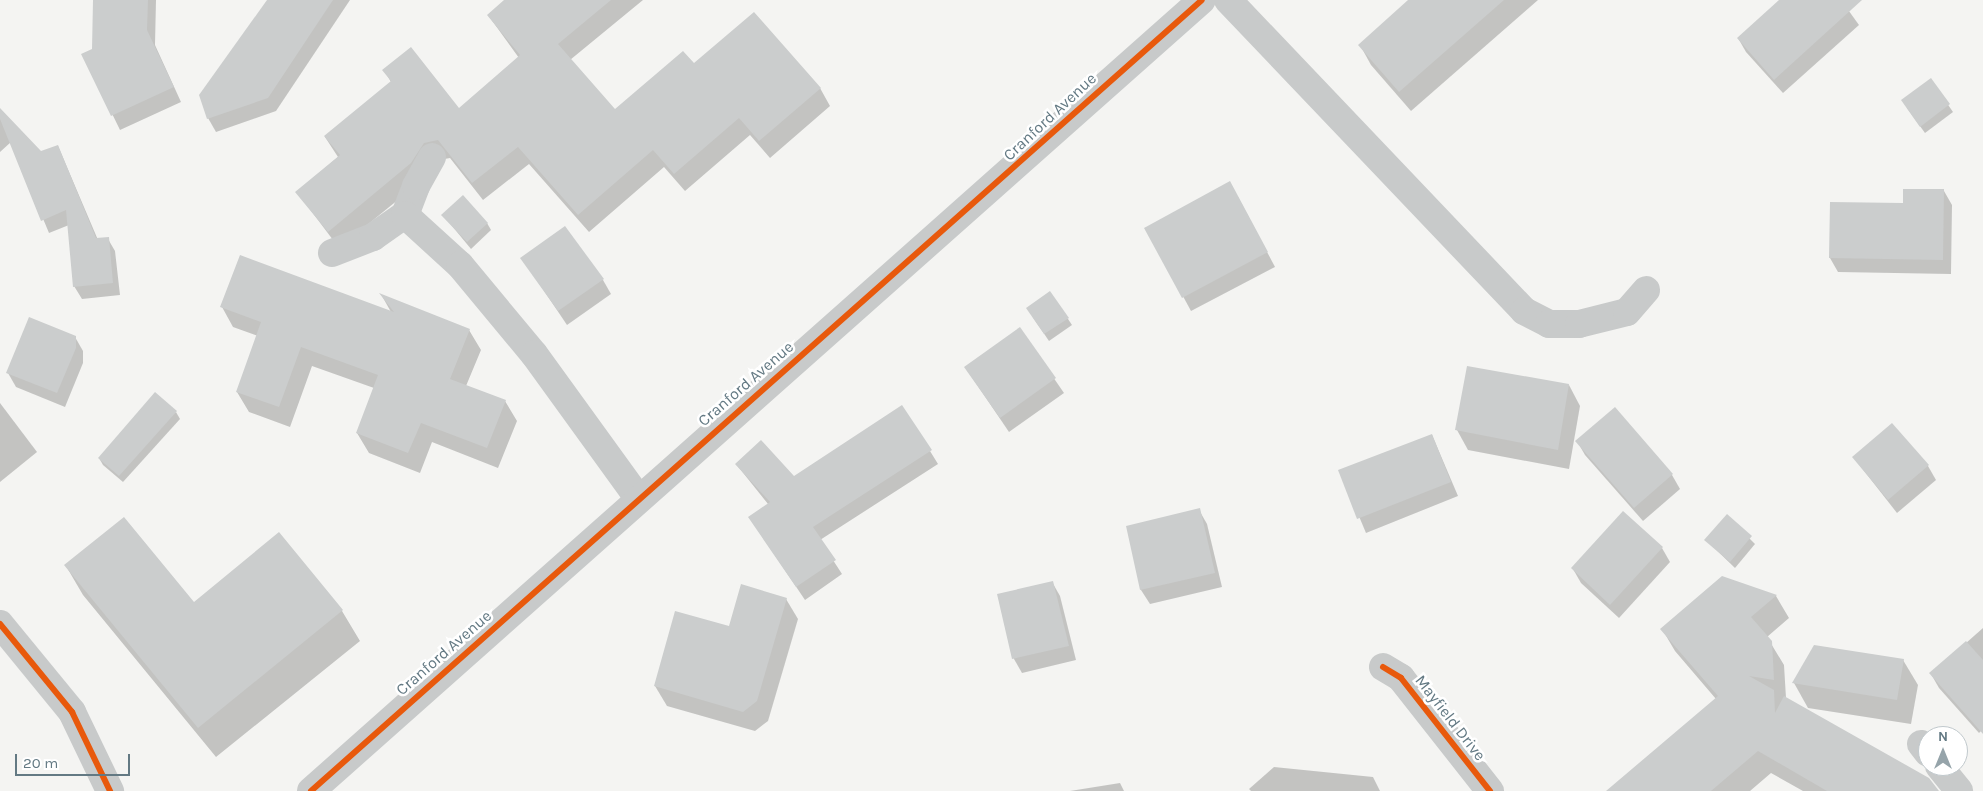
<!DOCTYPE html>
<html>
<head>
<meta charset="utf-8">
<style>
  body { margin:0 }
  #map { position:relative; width:1983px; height:791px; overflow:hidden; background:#f4f4f2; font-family:Karla,sans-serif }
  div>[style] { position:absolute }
  .shadow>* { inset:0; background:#0003 }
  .building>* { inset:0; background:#cbcdcd }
  .minor>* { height:28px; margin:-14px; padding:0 14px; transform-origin:14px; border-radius:14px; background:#c8caca }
  .cycleway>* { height:6px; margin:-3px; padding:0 3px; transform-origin:3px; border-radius:3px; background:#e8590c }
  span { translate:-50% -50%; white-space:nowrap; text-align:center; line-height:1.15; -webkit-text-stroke:5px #fff; paint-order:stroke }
  .street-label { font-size:16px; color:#637983 }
  .north { position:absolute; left:1918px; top:726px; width:50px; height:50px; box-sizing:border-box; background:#fff; border:1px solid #c1c9cd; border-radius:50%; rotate:0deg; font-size:14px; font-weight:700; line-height:20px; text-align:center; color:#637983 }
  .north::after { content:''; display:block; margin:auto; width:18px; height:22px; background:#96a4aa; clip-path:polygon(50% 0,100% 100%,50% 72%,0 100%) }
  .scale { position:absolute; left:15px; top:754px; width:115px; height:22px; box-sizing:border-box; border:2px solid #637983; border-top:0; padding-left:6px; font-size:15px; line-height:18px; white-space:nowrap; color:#637983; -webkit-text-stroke:4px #fff; paint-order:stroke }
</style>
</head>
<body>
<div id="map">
  <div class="shadow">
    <div style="clip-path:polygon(94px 0,156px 0,155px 45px,181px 102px,120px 130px,83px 54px,93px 50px)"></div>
    <div style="clip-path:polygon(269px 0,350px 0,276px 111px,216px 132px,208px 118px)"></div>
    <div style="clip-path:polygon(506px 0,643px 0,570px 60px,615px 111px,694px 65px,820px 88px,830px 106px,770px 158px,750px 135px,685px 191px,664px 167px,589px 232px,529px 164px,483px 200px,450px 158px,434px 161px,421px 181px,339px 248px,297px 192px,338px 157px,325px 137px,391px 82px,384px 70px,459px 110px,519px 58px,488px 15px)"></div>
    <div style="clip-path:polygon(1410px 0,1538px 0,1411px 111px,1371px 65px,1360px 45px)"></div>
    <div style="clip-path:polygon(1781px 0,1841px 0,1859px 25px,1783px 93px,1746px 52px,1738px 38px)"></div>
    <div style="clip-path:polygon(1931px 80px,1953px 112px,1925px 133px,1907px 108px)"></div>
    <div style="clip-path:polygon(0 110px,41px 153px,58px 146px,98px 240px,108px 239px,115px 251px,120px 295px,82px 299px,74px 286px,69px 225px,49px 233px,11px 142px,0 152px)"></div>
    <div style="clip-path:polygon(1944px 191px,1952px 205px,1951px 274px,1838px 272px,1830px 258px,1831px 203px,1904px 205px)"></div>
    <div style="clip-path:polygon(1238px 197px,1275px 267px,1191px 311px,1146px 228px)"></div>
    <div style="clip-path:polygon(443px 215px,487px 223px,491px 230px,471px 249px)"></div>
    <div style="clip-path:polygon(522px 258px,603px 280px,611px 294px,567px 325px)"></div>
    <div style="clip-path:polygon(382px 296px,469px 330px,481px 350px,466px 386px,505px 401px,517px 421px,498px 468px,432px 442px,420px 473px,369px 453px,357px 433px,374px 388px,312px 366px,290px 427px,249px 412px,237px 392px,258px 336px,233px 327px,222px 307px,391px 312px)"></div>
    <div style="clip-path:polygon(1032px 316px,1068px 319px,1072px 325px,1049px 341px)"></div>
    <div style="clip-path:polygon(1020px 329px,1064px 393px,1009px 432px,965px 367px)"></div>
    <div style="clip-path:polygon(75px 337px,83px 351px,83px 363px,65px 407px,16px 387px,8px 373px)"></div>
    <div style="clip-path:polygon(1569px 385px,1580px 406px,1569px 469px,1468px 450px,1457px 430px)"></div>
    <div style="clip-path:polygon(0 403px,37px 452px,0 482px)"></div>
    <div style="clip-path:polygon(176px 412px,180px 419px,123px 482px,103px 465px,99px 458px)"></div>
    <div style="clip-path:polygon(1432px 435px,1458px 496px,1366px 533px,1340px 471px)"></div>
    <div style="clip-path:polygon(1577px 441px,1672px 475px,1680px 489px,1643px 521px,1585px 455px)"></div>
    <div style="clip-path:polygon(930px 451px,938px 464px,820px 540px,842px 574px,805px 600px,758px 530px,768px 504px,736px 464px,794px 477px)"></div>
    <div style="clip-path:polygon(1854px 458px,1928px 466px,1936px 480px,1897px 513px)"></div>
    <div style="clip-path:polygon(1199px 510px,1207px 524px,1222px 587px,1150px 604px,1141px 590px,1127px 527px)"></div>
    <div style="clip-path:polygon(1727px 516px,1755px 544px,1735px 568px,1706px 540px)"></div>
    <div style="clip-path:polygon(279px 534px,342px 611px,360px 641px,216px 757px,83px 595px,66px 566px,194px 603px)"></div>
    <div style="clip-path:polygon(1662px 548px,1670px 562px,1619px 618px,1581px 583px,1573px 569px)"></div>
    <div style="clip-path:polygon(1722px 577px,1776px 596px,1789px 618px,1767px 637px,1784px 665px,1786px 698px,1929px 791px,1803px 791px,1771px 773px,1750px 791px,1628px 791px,1716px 699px,1675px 651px,1662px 629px)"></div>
    <div style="clip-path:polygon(1052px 582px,1060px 596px,1076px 660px,1022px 673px,1014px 659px,999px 595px)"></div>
    <div style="clip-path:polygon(786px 599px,798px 619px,768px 721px,755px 731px,667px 706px,655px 686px,730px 628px)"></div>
    <div style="clip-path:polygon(1983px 628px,1983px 729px,1979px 733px,1939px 688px,1931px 674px)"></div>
    <div style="clip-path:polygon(1815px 647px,1903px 660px,1918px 685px,1911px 724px,1808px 708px,1794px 683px)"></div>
    <div style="clip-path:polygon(1274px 767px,1373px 777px,1380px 791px,1251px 791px,1249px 789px)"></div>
    <div style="clip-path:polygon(1120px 783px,1124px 791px,1070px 791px)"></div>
  </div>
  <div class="building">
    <div style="clip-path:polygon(93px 0,148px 0,147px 30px,174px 87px,111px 116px,81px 54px,92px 49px)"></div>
    <div style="clip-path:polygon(267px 0,333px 0,268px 98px,207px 119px,199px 95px)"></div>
    <div style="clip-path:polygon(504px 0,611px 0,558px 44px,615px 109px,683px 51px,694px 63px,754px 12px,821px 88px,759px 141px,739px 118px,674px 174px,653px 150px,578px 215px,518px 147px,472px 183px,438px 140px,424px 143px,411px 163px,328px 232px,295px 192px,340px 155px,324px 136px,391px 81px,382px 70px,411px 47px,459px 108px,520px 55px,487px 15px)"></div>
    <div style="clip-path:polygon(1408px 0,1504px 0,1399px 92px,1358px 45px)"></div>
    <div style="clip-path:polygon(1779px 0,1862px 0,1774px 80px,1737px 38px)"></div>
    <div style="clip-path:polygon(1931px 78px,1950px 104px,1920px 127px,1901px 100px)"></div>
    <div style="clip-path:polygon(0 108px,41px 151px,58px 145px,96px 238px,109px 237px,113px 283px,73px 287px,66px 210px,41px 221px,0 119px)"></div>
    <div style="clip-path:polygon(1230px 181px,1268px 252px,1182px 298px,1144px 228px)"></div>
    <div style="clip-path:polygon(1903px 189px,1944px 189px,1943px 260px,1829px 258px,1830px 202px,1903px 203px)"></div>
    <div style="clip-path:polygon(463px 195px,488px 223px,467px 242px,441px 215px)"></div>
    <div style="clip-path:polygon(565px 226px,604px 279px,558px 311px,520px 258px)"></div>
    <div style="clip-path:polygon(240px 255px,394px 312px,379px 293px,470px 329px,450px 379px,506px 400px,487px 448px,421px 423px,408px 453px,356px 433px,378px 375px,301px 347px,279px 407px,236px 392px,261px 322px,220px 307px)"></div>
    <div style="clip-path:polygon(1050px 291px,1069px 318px,1044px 334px,1026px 308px)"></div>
    <div style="clip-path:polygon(29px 317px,76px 336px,76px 348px,57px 393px,6px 373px)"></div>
    <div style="clip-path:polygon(1020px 327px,1056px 378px,1000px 418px,964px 367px)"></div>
    <div style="clip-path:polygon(1467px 366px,1569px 384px,1558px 450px,1455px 430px)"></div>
    <div style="clip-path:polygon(155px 392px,177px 411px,119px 476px,98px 458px)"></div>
    <div style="clip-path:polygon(902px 405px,932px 450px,813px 527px,836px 560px,796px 587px,748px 517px,770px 502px,735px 464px,761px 440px,794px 476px)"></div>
    <div style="clip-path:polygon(1615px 407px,1673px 474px,1634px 508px,1575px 441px)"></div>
    <div style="clip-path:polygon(1892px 423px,1929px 465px,1888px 500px,1852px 457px)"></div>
    <div style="clip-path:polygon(1432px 434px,1451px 482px,1357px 519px,1338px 470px)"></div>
    <div style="clip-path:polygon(1200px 508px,1215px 573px,1140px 590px,1126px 526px)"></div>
    <div style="clip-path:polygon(1623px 511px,1663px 547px,1610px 605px,1571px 568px)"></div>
    <div style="clip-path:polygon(1727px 514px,1752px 536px,1730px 562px,1704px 540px)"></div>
    <div style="clip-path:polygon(124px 517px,194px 602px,279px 532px,343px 610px,198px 728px,64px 565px)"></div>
    <div style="clip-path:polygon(1722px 576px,1777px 595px,1751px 617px,1772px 641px,1774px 680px,1749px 676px,1774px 690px,1775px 713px,1784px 696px,1929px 778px,1939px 791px,1827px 791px,1758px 751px,1711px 791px,1606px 791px,1718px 696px,1660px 629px)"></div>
    <div style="clip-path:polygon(1053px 581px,1069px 646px,1012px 659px,997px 594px)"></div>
    <div style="clip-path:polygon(741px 584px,787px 598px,757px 701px,743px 712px,654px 686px,675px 611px,729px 626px)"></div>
    <div style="clip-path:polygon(1966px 641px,1983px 660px,1983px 734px,1929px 673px)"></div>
    <div style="clip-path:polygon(1814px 645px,1904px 659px,1897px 700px,1792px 683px)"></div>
  </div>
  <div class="minor">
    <div style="left:1228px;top:0;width:429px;rotate:46.4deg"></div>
    <div style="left:1524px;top:311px;width:28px;rotate:27deg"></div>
    <div style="left:1549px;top:324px;width:30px"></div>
    <div style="left:1579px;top:324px;width:49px;rotate:-14deg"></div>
    <div style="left:1627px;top:312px;width:29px;rotate:-49deg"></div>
    <div style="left:405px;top:215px;width:31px;rotate:-69deg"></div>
    <div style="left:416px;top:186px;width:33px;rotate:-61deg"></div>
    <div style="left:332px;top:253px;width:44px;rotate:-21.3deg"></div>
    <div style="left:373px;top:237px;width:39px;rotate:-35deg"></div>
    <div style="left:405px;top:215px;width:74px;rotate:42.3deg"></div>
    <div style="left:460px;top:265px;width:116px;rotate:50.3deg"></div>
    <div style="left:534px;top:354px;width:179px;rotate:54.1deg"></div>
    <div style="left:0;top:624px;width:114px;rotate:50.7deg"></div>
    <div style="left:72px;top:712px;width:88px;rotate:64.3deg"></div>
    <div style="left:1383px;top:667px;width:21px;rotate:31deg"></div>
    <div style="left:1401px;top:678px;width:144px;rotate:51.8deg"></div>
    <div style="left:1921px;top:744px;width:11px;rotate:52deg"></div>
    <div style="left:1939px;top:766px;width:32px;rotate:51deg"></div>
    <div style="left:311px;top:791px;width:1191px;rotate:-41.6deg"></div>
  </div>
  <div class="cycleway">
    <div style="left:0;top:624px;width:114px;rotate:50.7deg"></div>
    <div style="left:72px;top:712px;width:88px;rotate:64.3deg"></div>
    <div style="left:1383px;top:667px;width:21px;rotate:31deg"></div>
    <div style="left:1401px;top:678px;width:144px;rotate:51.8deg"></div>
    <div style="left:311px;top:791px;width:1191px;rotate:-41.6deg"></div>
  </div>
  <div class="street-label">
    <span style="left:1050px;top:117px;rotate:-43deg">Cranford Avenue</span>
    <span style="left:746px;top:384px;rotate:-41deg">Cranford Avenue</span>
    <span style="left:444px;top:653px;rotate:-41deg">Cranford Avenue</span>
    <span style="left:1450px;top:718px;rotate:52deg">Mayfield Drive</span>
  </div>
  <div class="north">N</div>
  <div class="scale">20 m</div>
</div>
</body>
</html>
